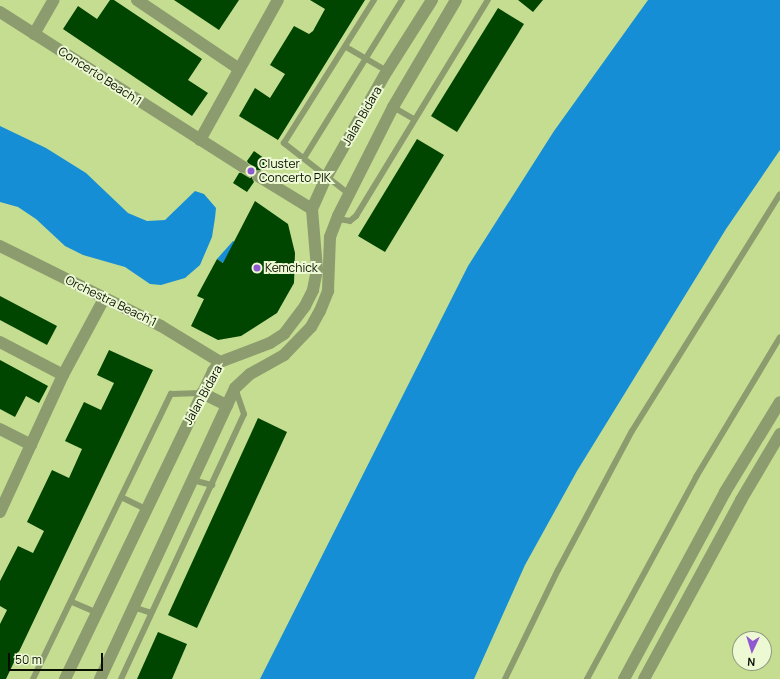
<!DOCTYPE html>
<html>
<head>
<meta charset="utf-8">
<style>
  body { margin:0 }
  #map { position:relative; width:780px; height:679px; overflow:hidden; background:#c5dd91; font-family:Manrope,sans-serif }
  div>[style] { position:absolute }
  .water>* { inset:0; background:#168ed6 }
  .building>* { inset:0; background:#004500 }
  .minor-tunnel>* { height:12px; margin-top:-6px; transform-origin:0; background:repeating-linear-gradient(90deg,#a9be7b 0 12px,transparent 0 18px) }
  .service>* { height:6px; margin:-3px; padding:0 3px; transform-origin:3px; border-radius:3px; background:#8d9c6f }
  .minor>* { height:12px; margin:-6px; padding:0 6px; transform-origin:6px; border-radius:6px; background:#8d9c6f }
  .dots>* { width:11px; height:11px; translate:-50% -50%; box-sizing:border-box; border:2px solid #ecf9d3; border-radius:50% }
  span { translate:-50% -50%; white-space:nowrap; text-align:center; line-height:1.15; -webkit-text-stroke:4px #ecf9d3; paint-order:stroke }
  .street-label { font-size:12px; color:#090f00 }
  .poi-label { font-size:12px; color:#090f00 }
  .left { translate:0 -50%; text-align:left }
  .north { position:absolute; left:732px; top:631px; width:40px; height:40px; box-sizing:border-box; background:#ecf9d3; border:1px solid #919b7f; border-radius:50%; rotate:184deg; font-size:11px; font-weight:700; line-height:16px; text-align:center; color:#090f00 }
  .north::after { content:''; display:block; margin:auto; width:14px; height:18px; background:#9159d1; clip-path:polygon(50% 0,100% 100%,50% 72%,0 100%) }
  .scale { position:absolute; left:8px; top:653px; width:95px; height:18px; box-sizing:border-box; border:2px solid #090f00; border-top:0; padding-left:5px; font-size:12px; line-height:14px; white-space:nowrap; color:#090f00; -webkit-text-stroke:3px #ecf9d3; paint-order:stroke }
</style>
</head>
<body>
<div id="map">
  <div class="water">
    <div style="clip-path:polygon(648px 0,780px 0,780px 150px,726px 229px,577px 471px,525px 565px,474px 679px,260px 679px,468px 266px,554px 131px)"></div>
    <div style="clip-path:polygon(0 126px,46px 148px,86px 173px,128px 213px,147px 221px,165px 220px,195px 191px,204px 194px,216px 208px,215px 218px,212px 237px,200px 265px,185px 278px,161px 285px,150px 284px,125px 267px,83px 255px,65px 246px,36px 219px,18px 207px,0 202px)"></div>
    <div style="clip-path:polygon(233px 241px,251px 251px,239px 273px,217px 259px)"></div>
  </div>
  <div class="building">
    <div style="clip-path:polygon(110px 0,114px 0,202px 59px,188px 80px,208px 93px,192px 116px,63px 29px,78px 6px,97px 19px)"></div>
    <div style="clip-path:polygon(174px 0,239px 0,219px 30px)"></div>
    <div style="clip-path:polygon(310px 0,365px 0,278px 140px,239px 116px,255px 88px,270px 98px,285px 74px,270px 65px,294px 26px,309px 34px,313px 31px,325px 9px)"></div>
    <div style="clip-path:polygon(518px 0,543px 0,533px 12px)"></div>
    <div style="clip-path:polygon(498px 8px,524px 24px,457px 132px,431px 116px)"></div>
    <div style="clip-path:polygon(417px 139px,444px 155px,385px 252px,358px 236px)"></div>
    <div style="clip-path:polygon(254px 151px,268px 161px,262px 170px,252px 172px,251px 176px,254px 182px,247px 192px,233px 183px,239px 173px,249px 171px,250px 167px,247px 161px)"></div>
    <div style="clip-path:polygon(255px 201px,288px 224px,295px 253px,294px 283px,277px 313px,241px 336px,218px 340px,191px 326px,204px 299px,197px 296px,217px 259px,223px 263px)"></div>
    <div style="clip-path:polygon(0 296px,57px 326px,47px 345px,0 320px)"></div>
    <div style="clip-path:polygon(109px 350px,153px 370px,6px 679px,0 679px,0 624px,7px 610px,0 606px,0 581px,18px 546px,33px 553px,44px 531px,27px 522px,52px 470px,69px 478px,82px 449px,65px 441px,84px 402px,101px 410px,114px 383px,97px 375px)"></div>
    <div style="clip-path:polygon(0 360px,48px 386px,39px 403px,26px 396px,15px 417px,0 409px)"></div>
    <div style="clip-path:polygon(258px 418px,287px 432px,197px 628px,168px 615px)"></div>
    <div style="clip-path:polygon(158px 632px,187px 644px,172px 679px,137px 679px)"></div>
  </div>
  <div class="minor-tunnel">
    <div style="left:243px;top:167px;width:17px;rotate:31deg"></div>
  </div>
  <div class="service">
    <div style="left:346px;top:47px;width:48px;rotate:30.3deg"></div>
    <div style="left:393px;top:107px;width:24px;rotate:30deg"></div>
    <div style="left:304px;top:158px;width:186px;rotate:-58.2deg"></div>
    <div style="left:349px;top:194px;width:83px;rotate:-141.9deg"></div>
    <div style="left:284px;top:143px;width:169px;rotate:-57.8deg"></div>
    <div style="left:338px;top:219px;width:12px;rotate:9deg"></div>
    <div style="left:350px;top:221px;width:8px;rotate:-40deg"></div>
    <div style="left:356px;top:216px;width:253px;rotate:-58.6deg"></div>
    <div style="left:192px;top:480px;width:21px;rotate:14deg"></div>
    <div style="left:121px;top:497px;width:28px;rotate:26deg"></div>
    <div style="left:72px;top:602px;width:26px;rotate:23deg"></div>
    <div style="left:133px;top:607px;width:19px;rotate:18deg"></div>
    <div style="left:33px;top:679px;width:317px;rotate:-64.2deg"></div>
    <div style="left:171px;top:394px;width:31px;rotate:-2deg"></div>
    <div style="left:121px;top:679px;width:292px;rotate:-65.1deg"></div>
    <div style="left:244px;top:414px;width:28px;rotate:-109deg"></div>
    <div style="left:505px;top:679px;width:121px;rotate:-64.1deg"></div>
    <div style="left:558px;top:570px;width:157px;rotate:-62deg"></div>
    <div style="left:632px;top:431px;width:279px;rotate:-58deg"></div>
    <div style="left:587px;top:679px;width:230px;rotate:-61.6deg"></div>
    <div style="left:696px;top:477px;width:163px;rotate:-59deg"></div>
  </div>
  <div class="minor">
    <div style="left:137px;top:0;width:122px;rotate:34deg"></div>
    <div style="left:0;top:12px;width:288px;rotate:32.5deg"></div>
    <div style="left:34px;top:34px;width:39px;rotate:-60deg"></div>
    <div style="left:200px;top:140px;width:160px;rotate:-60.9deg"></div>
    <div style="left:258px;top:176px;width:63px;rotate:31.4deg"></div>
    <div style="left:0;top:246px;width:180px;rotate:26.4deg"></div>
    <div style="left:161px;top:326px;width:69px;rotate:31.4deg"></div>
    <div style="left:0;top:342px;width:71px;rotate:27.6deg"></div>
    <div style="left:202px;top:393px;width:28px;rotate:26deg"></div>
    <div style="left:0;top:429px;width:35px;rotate:27deg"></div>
    <div style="left:0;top:512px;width:151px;rotate:-65.3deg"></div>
    <div style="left:63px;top:375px;width:86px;rotate:-61.7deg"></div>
    <div style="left:65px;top:679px;width:342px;rotate:-64.3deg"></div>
    <div style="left:213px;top:371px;width:11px;rotate:-52deg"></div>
    <div style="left:220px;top:362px;width:53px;rotate:-20.8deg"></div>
    <div style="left:270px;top:343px;width:17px;rotate:-33deg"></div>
    <div style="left:284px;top:334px;width:35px;rotate:-53deg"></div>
    <div style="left:305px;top:306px;width:18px;rotate:-63deg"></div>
    <div style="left:313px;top:290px;width:21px;rotate:-79deg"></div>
    <div style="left:317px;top:269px;width:60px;rotate:-94.8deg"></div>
    <div style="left:312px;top:209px;width:36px;rotate:-66deg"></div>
    <div style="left:327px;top:176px;width:121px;rotate:-60.3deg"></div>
    <div style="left:387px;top:71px;width:84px;rotate:-57.6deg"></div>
    <div style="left:100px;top:679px;width:321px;rotate:-65.1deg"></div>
    <div style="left:235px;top:388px;width:21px;rotate:-43deg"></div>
    <div style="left:250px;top:374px;width:39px;rotate:-29deg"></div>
    <div style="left:284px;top:355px;width:39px;rotate:-46deg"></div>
    <div style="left:311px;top:327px;width:18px;rotate:-61deg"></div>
    <div style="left:320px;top:311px;width:22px;rotate:-68deg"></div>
    <div style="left:328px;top:291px;width:54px;rotate:-87.9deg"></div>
    <div style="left:330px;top:237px;width:22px;rotate:-69deg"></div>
    <div style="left:338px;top:216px;width:122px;rotate:-63.2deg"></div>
    <div style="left:393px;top:107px;width:124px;rotate:-59.5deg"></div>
    <div style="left:624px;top:679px;width:213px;rotate:-61.6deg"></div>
    <div style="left:725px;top:492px;width:105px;rotate:-58.6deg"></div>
    <div style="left:644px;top:679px;width:204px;rotate:-61.5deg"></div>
    <div style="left:741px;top:500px;width:77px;rotate:-59.4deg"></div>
  </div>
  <div class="dots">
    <div style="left:251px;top:171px;background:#9159d1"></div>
    <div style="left:257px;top:268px;background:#9159d1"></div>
  </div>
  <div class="street-label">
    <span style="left:100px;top:76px;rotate:33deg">Concerto Beach 1</span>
    <span style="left:362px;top:116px;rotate:-60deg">Jalan Bidara</span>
    <span style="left:111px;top:301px;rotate:26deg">Orchestra Beach 1</span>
    <span style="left:203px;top:395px;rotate:-61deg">Jalan Bidara</span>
  </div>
  <div class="poi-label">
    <span class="left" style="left:259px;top:171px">Cluster<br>Concerto PIK</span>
    <span class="left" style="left:265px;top:268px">Kemchick</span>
  </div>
  <div class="north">N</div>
  <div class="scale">50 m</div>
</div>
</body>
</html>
